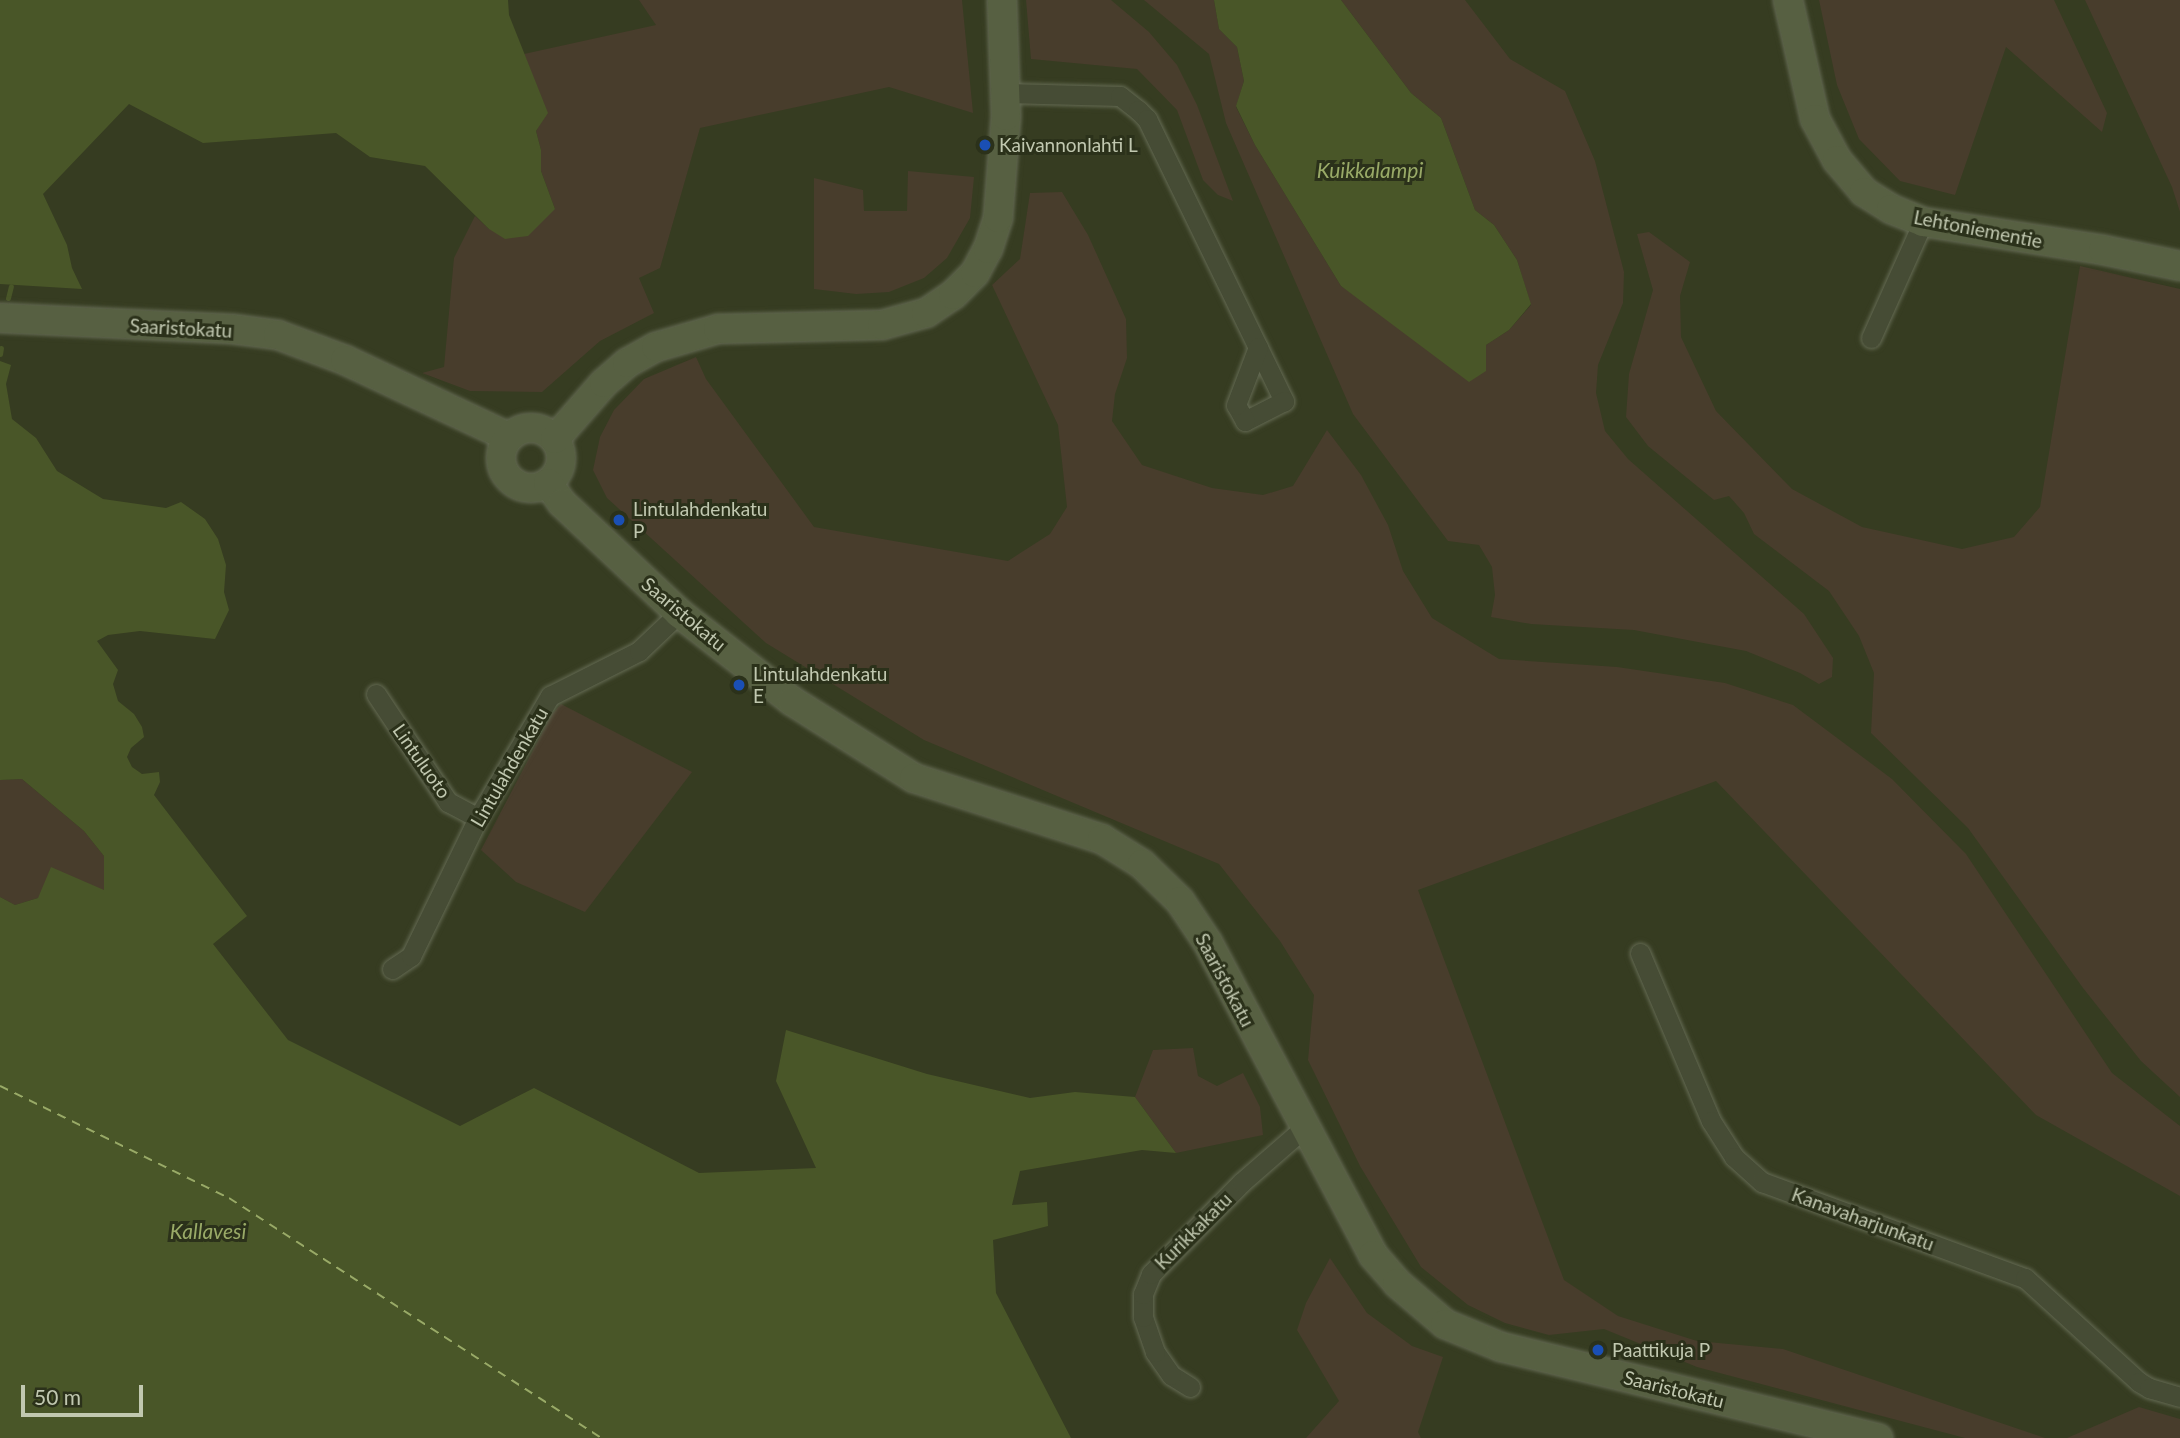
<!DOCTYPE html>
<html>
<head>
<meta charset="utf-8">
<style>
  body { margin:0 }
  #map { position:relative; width:2180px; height:1438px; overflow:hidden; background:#363c21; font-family:Lato,sans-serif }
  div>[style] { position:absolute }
  .green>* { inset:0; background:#483d2c }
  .water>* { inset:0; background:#495628 }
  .stream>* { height:5px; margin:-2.5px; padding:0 2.5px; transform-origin:2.5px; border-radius:2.5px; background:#495628 }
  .ferry>* { height:2px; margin-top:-1px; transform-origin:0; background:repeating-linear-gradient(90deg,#99aa67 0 9px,transparent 0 16px) }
  .roads { filter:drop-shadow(0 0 2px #646a53) drop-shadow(0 0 2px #646a53) }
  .street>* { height:19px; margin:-9.5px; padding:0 9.5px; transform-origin:9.5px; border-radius:9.5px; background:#464c35 }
  .secondary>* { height:28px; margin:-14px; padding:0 14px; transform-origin:14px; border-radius:14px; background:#576042 }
  .secondary>.ring { margin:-14px; padding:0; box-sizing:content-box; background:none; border:28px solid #576042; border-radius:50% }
  .dots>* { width:19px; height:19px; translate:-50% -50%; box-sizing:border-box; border:4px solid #2b311a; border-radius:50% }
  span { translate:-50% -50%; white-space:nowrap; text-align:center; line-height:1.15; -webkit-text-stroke:6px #2b311a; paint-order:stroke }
  .poi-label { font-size:19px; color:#c1c8b0 }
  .left { translate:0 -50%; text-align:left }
  .street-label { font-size:19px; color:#c1c8b0 }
  .water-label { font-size:21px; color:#99aa67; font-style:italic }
  .scale { position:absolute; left:21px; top:1385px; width:122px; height:32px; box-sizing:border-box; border:4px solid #c1c8b0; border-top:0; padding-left:9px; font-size:21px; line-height:24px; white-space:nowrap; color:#c1c8b0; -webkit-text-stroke:5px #2b311a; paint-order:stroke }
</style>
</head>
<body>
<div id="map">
  <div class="green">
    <div style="clip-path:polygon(639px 0,962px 0,973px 113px,889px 87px,700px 128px,660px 268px,639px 278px,654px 313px,600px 341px,542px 392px,470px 391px,422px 373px,444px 367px,454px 258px,475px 216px,489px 229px,555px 209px,541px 171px,541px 150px,536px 131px,547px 113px,524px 54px,656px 25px)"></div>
    <div style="clip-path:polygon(1026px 0,1111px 0,1149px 32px,1177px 65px,1197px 105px,1233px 201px,1218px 195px,1203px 180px,1177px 110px,1137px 69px,1031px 59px)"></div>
    <div style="clip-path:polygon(1144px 0,1214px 0,1219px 29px,1237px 47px,1244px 81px,1236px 107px,1255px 145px,1341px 286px,1376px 310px,1486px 371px,1486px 345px,1509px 330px,1531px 305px,1517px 260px,1494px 225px,1475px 210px,1441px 118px,1411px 93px,1341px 0,1465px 0,1510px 59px,1565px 91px,1595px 161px,1624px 272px,1623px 303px,1598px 365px,1596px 393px,1605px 431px,1628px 459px,1804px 614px,1833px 658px,1832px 677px,1819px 684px,1800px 673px,1746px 651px,1634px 630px,1531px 624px,1491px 617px,1495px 595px,1492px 567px,1479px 545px,1448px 541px,1353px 414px,1226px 123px,1209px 54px)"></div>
    <div style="clip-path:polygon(1819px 0,2054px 0,2107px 113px,2102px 132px,2006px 47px,1955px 195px,1900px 181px,1859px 139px,1837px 85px)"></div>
    <div style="clip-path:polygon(2085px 0,2180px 0,2180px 212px,2172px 187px)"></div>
    <div style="clip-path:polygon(908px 171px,974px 177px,970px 218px,947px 258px,924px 278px,889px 292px,856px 294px,814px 289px,814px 178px,863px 190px,864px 211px,907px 211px)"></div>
    <div style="clip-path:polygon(1062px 192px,1088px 235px,1126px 319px,1127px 358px,1115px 394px,1112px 421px,1142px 465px,1212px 488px,1263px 495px,1293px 486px,1327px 430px,1361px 475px,1388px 525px,1403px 571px,1432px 618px,1499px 659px,1617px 667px,1725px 683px,1793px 705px,1892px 779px,1966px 854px,2112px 1073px,2180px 1126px,2180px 1196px,2036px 1115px,1716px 781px,1418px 890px,1564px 1280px,1618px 1316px,1697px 1341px,1783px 1349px,2045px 1438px,1965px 1438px,1697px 1367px,1604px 1329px,1549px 1335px,1505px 1323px,1468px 1305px,1421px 1267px,1360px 1166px,1308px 1060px,1314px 995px,1280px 941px,1219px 864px,924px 740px,766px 643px,607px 498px,593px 470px,600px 437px,614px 410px,644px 379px,696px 357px,706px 379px,814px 527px,1008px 561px,1050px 534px,1067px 507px,1058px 425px,992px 285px,1020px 259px,1030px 193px)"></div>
    <div style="clip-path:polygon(1649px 232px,1690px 262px,1680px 296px,1681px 337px,1716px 411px,1792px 489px,1862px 527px,1962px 549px,2014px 537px,2040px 507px,2080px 266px,2180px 289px,2180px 1097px,2141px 1061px,2083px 988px,1968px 828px,1871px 733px,1874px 673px,1859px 636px,1829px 591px,1754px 534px,1744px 513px,1729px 496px,1714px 500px,1648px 446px,1626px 417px,1629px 374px,1653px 290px,1637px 234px)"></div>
    <div style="clip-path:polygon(561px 704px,692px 772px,585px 912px,516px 882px,481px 850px,552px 714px)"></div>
    <div style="clip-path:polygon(22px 779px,84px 831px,104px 856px,104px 891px,38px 898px,15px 905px,0 897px,0 780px)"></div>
    <div style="clip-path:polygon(1193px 1048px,1198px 1076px,1217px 1086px,1243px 1073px,1260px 1107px,1263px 1135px,1176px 1153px,1135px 1097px,1153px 1050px)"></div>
    <div style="clip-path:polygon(1330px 1258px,1367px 1313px,1412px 1346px,1443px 1357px,1418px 1432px,1421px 1438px,1306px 1438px,1339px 1401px,1297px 1330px,1306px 1303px)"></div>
    <div style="clip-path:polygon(2139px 1407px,2180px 1419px,2180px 1438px,2067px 1438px)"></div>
  </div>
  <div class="water">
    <div style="clip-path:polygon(0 0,508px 0,509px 15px,548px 113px,536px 131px,541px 150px,541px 171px,555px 209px,528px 236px,505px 239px,489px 229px,425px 166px,370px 157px,336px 133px,203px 143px,129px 104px,43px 194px,67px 245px,72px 268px,82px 289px,0 284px)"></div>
    <div style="clip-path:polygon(1214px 0,1341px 0,1411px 93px,1441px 118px,1475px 210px,1494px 225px,1517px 260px,1531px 304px,1509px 330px,1486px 345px,1486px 371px,1469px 382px,1341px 286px,1255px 145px,1236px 106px,1244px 81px,1237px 47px,1219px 29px)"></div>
    <div style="clip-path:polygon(0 361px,11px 365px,6px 384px,12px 419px,36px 438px,57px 471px,103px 499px,166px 508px,181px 502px,205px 519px,218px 539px,226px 565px,224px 592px,229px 610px,215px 639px,140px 631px,108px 635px,97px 641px,118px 670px,113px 684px,118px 701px,134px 714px,142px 727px,144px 737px,131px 748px,127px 757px,132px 767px,142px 774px,159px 772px,160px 782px,154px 795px,247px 916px,213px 944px,288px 1040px,460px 1126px,534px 1088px,699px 1173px,816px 1168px,776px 1081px,786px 1030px,927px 1074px,1030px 1098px,1075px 1092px,1135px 1097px,1176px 1153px,1142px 1150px,1020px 1171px,1012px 1205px,1047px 1202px,1048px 1226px,993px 1240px,996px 1293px,1071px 1438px,0 1438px,0 897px,15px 905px,38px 898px,51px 867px,104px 890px,104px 856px,84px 831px,22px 779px,0 780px)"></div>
  </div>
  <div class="stream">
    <div style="left:8px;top:298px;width:12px;rotate:-76deg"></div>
    <div style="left:0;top:354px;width:6px;rotate:-81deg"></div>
  </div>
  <div class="ferry">
    <div style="left:0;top:1086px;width:255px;rotate:26.1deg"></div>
    <div style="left:229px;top:1198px;width:444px;rotate:32.8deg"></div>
  </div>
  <div class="roads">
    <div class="street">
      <div style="left:1006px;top:93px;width:114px;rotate:1.5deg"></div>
      <div style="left:1120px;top:96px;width:23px;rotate:38deg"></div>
      <div style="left:1138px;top:110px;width:13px;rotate:45deg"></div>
      <div style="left:1147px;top:119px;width:314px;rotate:64.1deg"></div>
      <div style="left:1284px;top:401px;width:44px;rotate:152.9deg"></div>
      <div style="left:1245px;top:421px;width:18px;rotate:-119deg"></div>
      <div style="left:1236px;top:405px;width:62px;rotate:-69.2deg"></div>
      <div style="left:1871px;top:338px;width:127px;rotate:-65.9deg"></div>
      <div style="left:376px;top:694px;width:130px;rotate:56.3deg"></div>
      <div style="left:448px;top:802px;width:34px;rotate:28deg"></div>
      <div style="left:1640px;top:953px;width:182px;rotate:67.1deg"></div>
      <div style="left:1711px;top:1121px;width:43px;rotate:57.4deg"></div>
      <div style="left:1734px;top:1157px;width:38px;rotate:42deg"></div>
      <div style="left:1762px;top:1182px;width:280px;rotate:20.1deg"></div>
      <div style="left:2025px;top:1278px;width:154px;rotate:42.4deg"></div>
      <div style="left:2139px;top:1382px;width:12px;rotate:31deg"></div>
      <div style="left:2149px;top:1388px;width:32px;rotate:16deg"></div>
      <div style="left:392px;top:969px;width:23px;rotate:-34deg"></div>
      <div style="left:411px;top:956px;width:153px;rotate:-64.1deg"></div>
      <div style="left:478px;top:818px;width:142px;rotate:-59.5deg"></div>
      <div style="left:550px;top:696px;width:100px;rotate:-26.8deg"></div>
      <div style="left:639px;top:651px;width:55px;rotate:-43.5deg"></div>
      <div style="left:1190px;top:1387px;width:22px;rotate:-148deg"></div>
      <div style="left:1171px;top:1375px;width:28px;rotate:-125deg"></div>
      <div style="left:1155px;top:1352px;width:37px;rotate:-109deg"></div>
      <div style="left:1143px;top:1317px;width:23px;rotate:-90deg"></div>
      <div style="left:1143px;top:1294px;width:22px;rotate:-68deg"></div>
      <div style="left:1151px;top:1274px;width:129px;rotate:-45.3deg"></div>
      <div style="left:1242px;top:1182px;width:82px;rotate:-41.1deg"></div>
    </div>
    <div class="secondary">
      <div style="left:1788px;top:0;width:122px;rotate:77.2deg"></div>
      <div style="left:1815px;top:119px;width:47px;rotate:61.8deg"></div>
      <div style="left:1837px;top:160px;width:42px;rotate:49.8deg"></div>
      <div style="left:1864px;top:192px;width:32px;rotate:32deg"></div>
      <div style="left:1891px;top:209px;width:35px;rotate:22deg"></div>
      <div style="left:1923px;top:222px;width:182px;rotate:8.8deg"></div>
      <div style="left:2103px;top:250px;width:79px;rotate:11.7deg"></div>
      <div style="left:0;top:318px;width:232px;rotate:2.7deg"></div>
      <div style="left:232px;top:329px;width:46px;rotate:7.4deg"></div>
      <div style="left:278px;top:335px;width:72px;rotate:20.5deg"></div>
      <div style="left:345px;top:360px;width:181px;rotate:25.2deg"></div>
      <div class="ring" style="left:501px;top:428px;width:32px;height:32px"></div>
      <div style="left:555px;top:439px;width:74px;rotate:-48.8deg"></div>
      <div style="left:604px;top:383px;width:30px;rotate:-41deg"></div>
      <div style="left:627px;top:363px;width:33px;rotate:-29deg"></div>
      <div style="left:656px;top:347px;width:65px;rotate:-16.2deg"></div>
      <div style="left:718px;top:329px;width:164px;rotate:-1.4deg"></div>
      <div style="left:882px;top:325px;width:46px;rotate:-15.3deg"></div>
      <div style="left:926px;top:313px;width:32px;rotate:-34deg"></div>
      <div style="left:953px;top:295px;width:31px;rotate:-45deg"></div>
      <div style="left:975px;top:273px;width:27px;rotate:-62deg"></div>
      <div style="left:988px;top:249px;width:33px;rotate:-72deg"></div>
      <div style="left:998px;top:218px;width:102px;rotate:-85.5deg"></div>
      <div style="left:1006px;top:116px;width:116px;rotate:-92deg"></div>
      <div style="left:548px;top:483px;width:24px;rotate:55deg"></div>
      <div style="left:562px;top:503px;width:161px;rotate:43.2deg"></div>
      <div style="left:679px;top:613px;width:143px;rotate:37.9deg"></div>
      <div style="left:792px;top:701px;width:144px;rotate:32.3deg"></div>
      <div style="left:914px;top:778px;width:198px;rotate:18deg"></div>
      <div style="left:1102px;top:839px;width:47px;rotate:32deg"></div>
      <div style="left:1142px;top:864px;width:53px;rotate:44.2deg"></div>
      <div style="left:1180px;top:901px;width:50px;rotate:56.3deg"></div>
      <div style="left:1208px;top:943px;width:353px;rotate:62.1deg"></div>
      <div style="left:1373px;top:1255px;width:37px;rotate:49deg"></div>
      <div style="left:1397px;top:1283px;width:63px;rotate:40.5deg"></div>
      <div style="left:1445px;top:1324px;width:61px;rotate:22.3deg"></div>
      <div style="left:1501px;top:1347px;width:388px;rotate:13.6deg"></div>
    </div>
  </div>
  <div class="dots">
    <div style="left:985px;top:145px;background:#1a4fb4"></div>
    <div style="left:619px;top:520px;background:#1a4fb4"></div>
    <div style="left:739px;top:685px;background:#1a4fb4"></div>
    <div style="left:1598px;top:1350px;background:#1a4fb4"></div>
  </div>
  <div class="poi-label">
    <span class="left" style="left:999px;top:145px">Kaivannonlahti L</span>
    <span class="left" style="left:633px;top:520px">Lintulahdenkatu<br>P</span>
    <span class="left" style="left:753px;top:685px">Lintulahdenkatu<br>E</span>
    <span class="left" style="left:1612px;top:1350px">Paattikuja P</span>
  </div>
  <div class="street-label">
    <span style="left:1978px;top:229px;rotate:11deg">Lehtoniementie</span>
    <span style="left:181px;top:328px;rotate:3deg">Saaristokatu</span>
    <span style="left:684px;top:614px;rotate:40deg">Saaristokatu</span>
    <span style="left:422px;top:761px;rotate:55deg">Lintuluoto</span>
    <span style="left:509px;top:767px;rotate:-60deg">Lintulahdenkatu</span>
    <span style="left:1225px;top:980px;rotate:62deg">Saaristokatu</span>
    <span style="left:1863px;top:1219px;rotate:20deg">Kanavaharjunkatu</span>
    <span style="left:1193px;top:1231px;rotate:-45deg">Kurikkakatu</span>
    <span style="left:1674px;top:1389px;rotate:14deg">Saaristokatu</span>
  </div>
  <div class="water-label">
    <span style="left:1370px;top:170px">Kuikkalampi</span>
    <span style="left:208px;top:1231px">Kallavesi</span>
  </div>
  <div class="scale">50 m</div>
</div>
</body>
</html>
